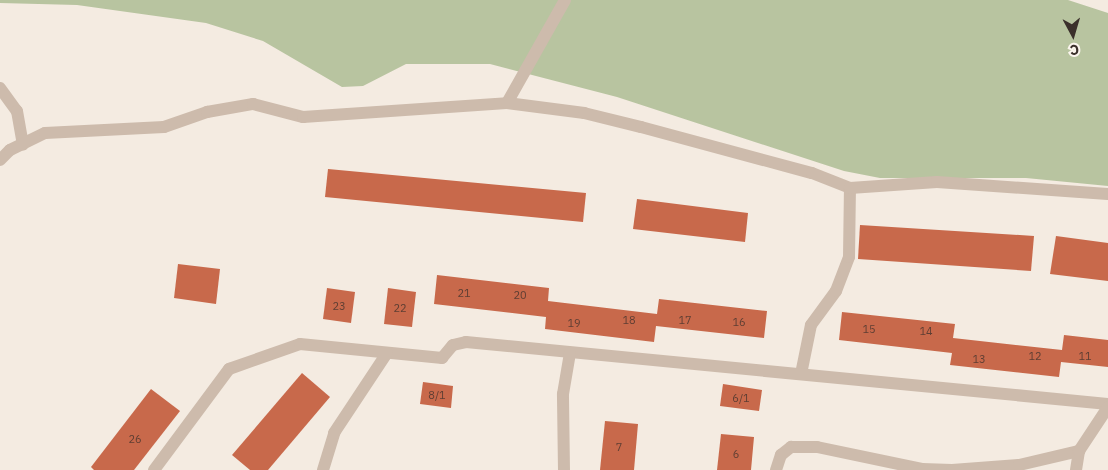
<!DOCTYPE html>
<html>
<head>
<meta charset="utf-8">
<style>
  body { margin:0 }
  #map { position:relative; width:1108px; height:470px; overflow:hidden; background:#f4ebe1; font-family:"IBM Plex Sans",sans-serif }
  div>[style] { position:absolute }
  .green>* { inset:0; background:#b8c4a0 }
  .building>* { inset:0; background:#c8694b }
  .minor>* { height:12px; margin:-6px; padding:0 6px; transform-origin:6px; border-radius:6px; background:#cdbbac }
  span { translate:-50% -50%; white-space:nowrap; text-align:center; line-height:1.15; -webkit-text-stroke:4px #fbf5ee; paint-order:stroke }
  .number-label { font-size:11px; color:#5e3e33 }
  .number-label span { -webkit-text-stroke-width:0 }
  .north { position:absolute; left:1048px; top:10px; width:50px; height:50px; -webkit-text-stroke:4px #fbf5ee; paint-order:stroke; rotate:174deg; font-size:14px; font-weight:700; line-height:20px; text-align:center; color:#3b302b }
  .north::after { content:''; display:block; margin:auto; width:18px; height:22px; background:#3b302b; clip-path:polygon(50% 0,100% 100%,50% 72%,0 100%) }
</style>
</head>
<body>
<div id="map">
  <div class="green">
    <div style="clip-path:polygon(0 0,1068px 0,1108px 13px,1108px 186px,1026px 178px,880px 178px,844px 171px,617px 97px,490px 64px,406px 64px,363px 86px,342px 87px,263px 41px,206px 23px,77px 5px,0 3px)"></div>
  </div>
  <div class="building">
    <div style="clip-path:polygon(328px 169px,586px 193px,583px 222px,325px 197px)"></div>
    <div style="clip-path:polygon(637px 199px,748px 213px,745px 242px,633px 229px)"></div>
    <div style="clip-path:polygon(860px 225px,1034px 236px,1031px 271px,858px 259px)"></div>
    <div style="clip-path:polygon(1056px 236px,1108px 243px,1108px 281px,1050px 274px)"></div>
    <div style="clip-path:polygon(178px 264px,220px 269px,216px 304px,174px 298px)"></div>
    <div style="clip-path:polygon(437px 275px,549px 288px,548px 301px,657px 314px,659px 299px,767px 311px,764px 338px,656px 326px,654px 342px,545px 329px,546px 317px,434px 304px)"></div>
    <div style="clip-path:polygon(327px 288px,355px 292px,351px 323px,323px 319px)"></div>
    <div style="clip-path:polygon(388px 288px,416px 292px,412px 327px,384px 324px)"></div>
    <div style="clip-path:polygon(842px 312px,955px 324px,953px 338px,1062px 350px,1064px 335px,1108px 340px,1108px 367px,1061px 362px,1059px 377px,950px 365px,952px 353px,839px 340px)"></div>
    <div style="clip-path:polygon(302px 373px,330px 397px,268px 470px,250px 470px,232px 455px)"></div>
    <div style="clip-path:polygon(423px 382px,453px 386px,451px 408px,420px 404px)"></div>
    <div style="clip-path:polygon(723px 384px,762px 390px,759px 411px,720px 406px)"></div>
    <div style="clip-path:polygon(151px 389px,180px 411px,134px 470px,94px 470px,91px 467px)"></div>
    <div style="clip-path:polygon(605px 421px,638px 424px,634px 470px,600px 470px)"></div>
    <div style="clip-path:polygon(721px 434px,754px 437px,751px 470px,717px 470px)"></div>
  </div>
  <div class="minor">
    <div style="left:0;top:88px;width:29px;rotate:54deg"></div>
    <div style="left:17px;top:111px;width:34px;rotate:80deg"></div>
    <div style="left:507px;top:103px;width:118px;rotate:-60.6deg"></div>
    <div style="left:0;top:160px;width:14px;rotate:-45deg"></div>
    <div style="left:10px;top:150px;width:39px;rotate:-26deg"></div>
    <div style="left:45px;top:133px;width:119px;rotate:-2.9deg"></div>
    <div style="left:164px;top:127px;width:46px;rotate:-19.2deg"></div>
    <div style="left:207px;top:112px;width:47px;rotate:-9.9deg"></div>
    <div style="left:253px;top:104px;width:52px;rotate:14.6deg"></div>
    <div style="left:303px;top:117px;width:204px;rotate:-3.9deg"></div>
    <div style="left:507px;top:103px;width:78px;rotate:7.4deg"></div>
    <div style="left:584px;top:113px;width:59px;rotate:13.8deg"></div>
    <div style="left:641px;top:127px;width:177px;rotate:15.1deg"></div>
    <div style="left:812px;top:173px;width:41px;rotate:21.5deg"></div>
    <div style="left:801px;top:374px;width:50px;rotate:-78.5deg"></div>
    <div style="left:811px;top:325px;width:42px;rotate:-53.7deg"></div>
    <div style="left:836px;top:291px;width:36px;rotate:-69deg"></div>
    <div style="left:849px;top:257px;width:69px;rotate:-89.2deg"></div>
    <div style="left:850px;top:188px;width:87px;rotate:-3.9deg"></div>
    <div style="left:937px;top:182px;width:171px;rotate:4deg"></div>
    <div style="left:154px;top:470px;width:126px;rotate:-53.4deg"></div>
    <div style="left:229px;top:369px;width:75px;rotate:-19.4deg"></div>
    <div style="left:300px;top:344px;width:143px;rotate:5.6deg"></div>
    <div style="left:442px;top:358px;width:17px;rotate:-50deg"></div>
    <div style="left:453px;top:345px;width:13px;rotate:-13deg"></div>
    <div style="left:466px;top:342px;width:645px;rotate:5.52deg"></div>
    <div style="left:323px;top:470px;width:39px;rotate:-73deg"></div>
    <div style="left:334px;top:433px;width:96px;rotate:-56.5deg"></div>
    <div style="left:564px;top:470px;width:76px;rotate:-90.8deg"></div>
    <div style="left:563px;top:394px;width:42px;rotate:-80.3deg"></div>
    <div style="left:776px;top:470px;width:16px;rotate:-72deg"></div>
    <div style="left:781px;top:455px;width:13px;rotate:-39deg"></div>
    <div style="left:791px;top:447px;width:26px"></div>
    <div style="left:817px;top:447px;width:107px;rotate:11.8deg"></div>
    <div style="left:922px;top:469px;width:30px;rotate:2deg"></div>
    <div style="left:952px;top:470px;width:67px;rotate:-4.3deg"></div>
    <div style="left:1019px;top:465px;width:62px;rotate:-13.1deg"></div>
    <div style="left:1076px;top:470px;width:19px;rotate:-81deg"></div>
    <div style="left:1079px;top:451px;width:53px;rotate:-56.6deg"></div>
  </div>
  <div class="number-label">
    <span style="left:464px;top:293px">21</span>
    <span style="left:520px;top:295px">20</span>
    <span style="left:339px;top:306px">23</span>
    <span style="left:400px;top:308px">22</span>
    <span style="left:629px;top:320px">18</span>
    <span style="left:685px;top:320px">17</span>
    <span style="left:739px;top:322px">16</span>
    <span style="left:574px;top:323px">19</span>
    <span style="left:869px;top:329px">15</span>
    <span style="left:926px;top:331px">14</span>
    <span style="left:1035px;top:356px">12</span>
    <span style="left:1085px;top:356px">11</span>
    <span style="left:979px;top:359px">13</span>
    <span style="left:437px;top:395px">8/1</span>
    <span style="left:741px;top:398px">6/1</span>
    <span style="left:135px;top:439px">26</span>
    <span style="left:619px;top:447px">7</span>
    <span style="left:736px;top:454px">6</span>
  </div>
  <div class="north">С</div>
</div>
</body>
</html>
